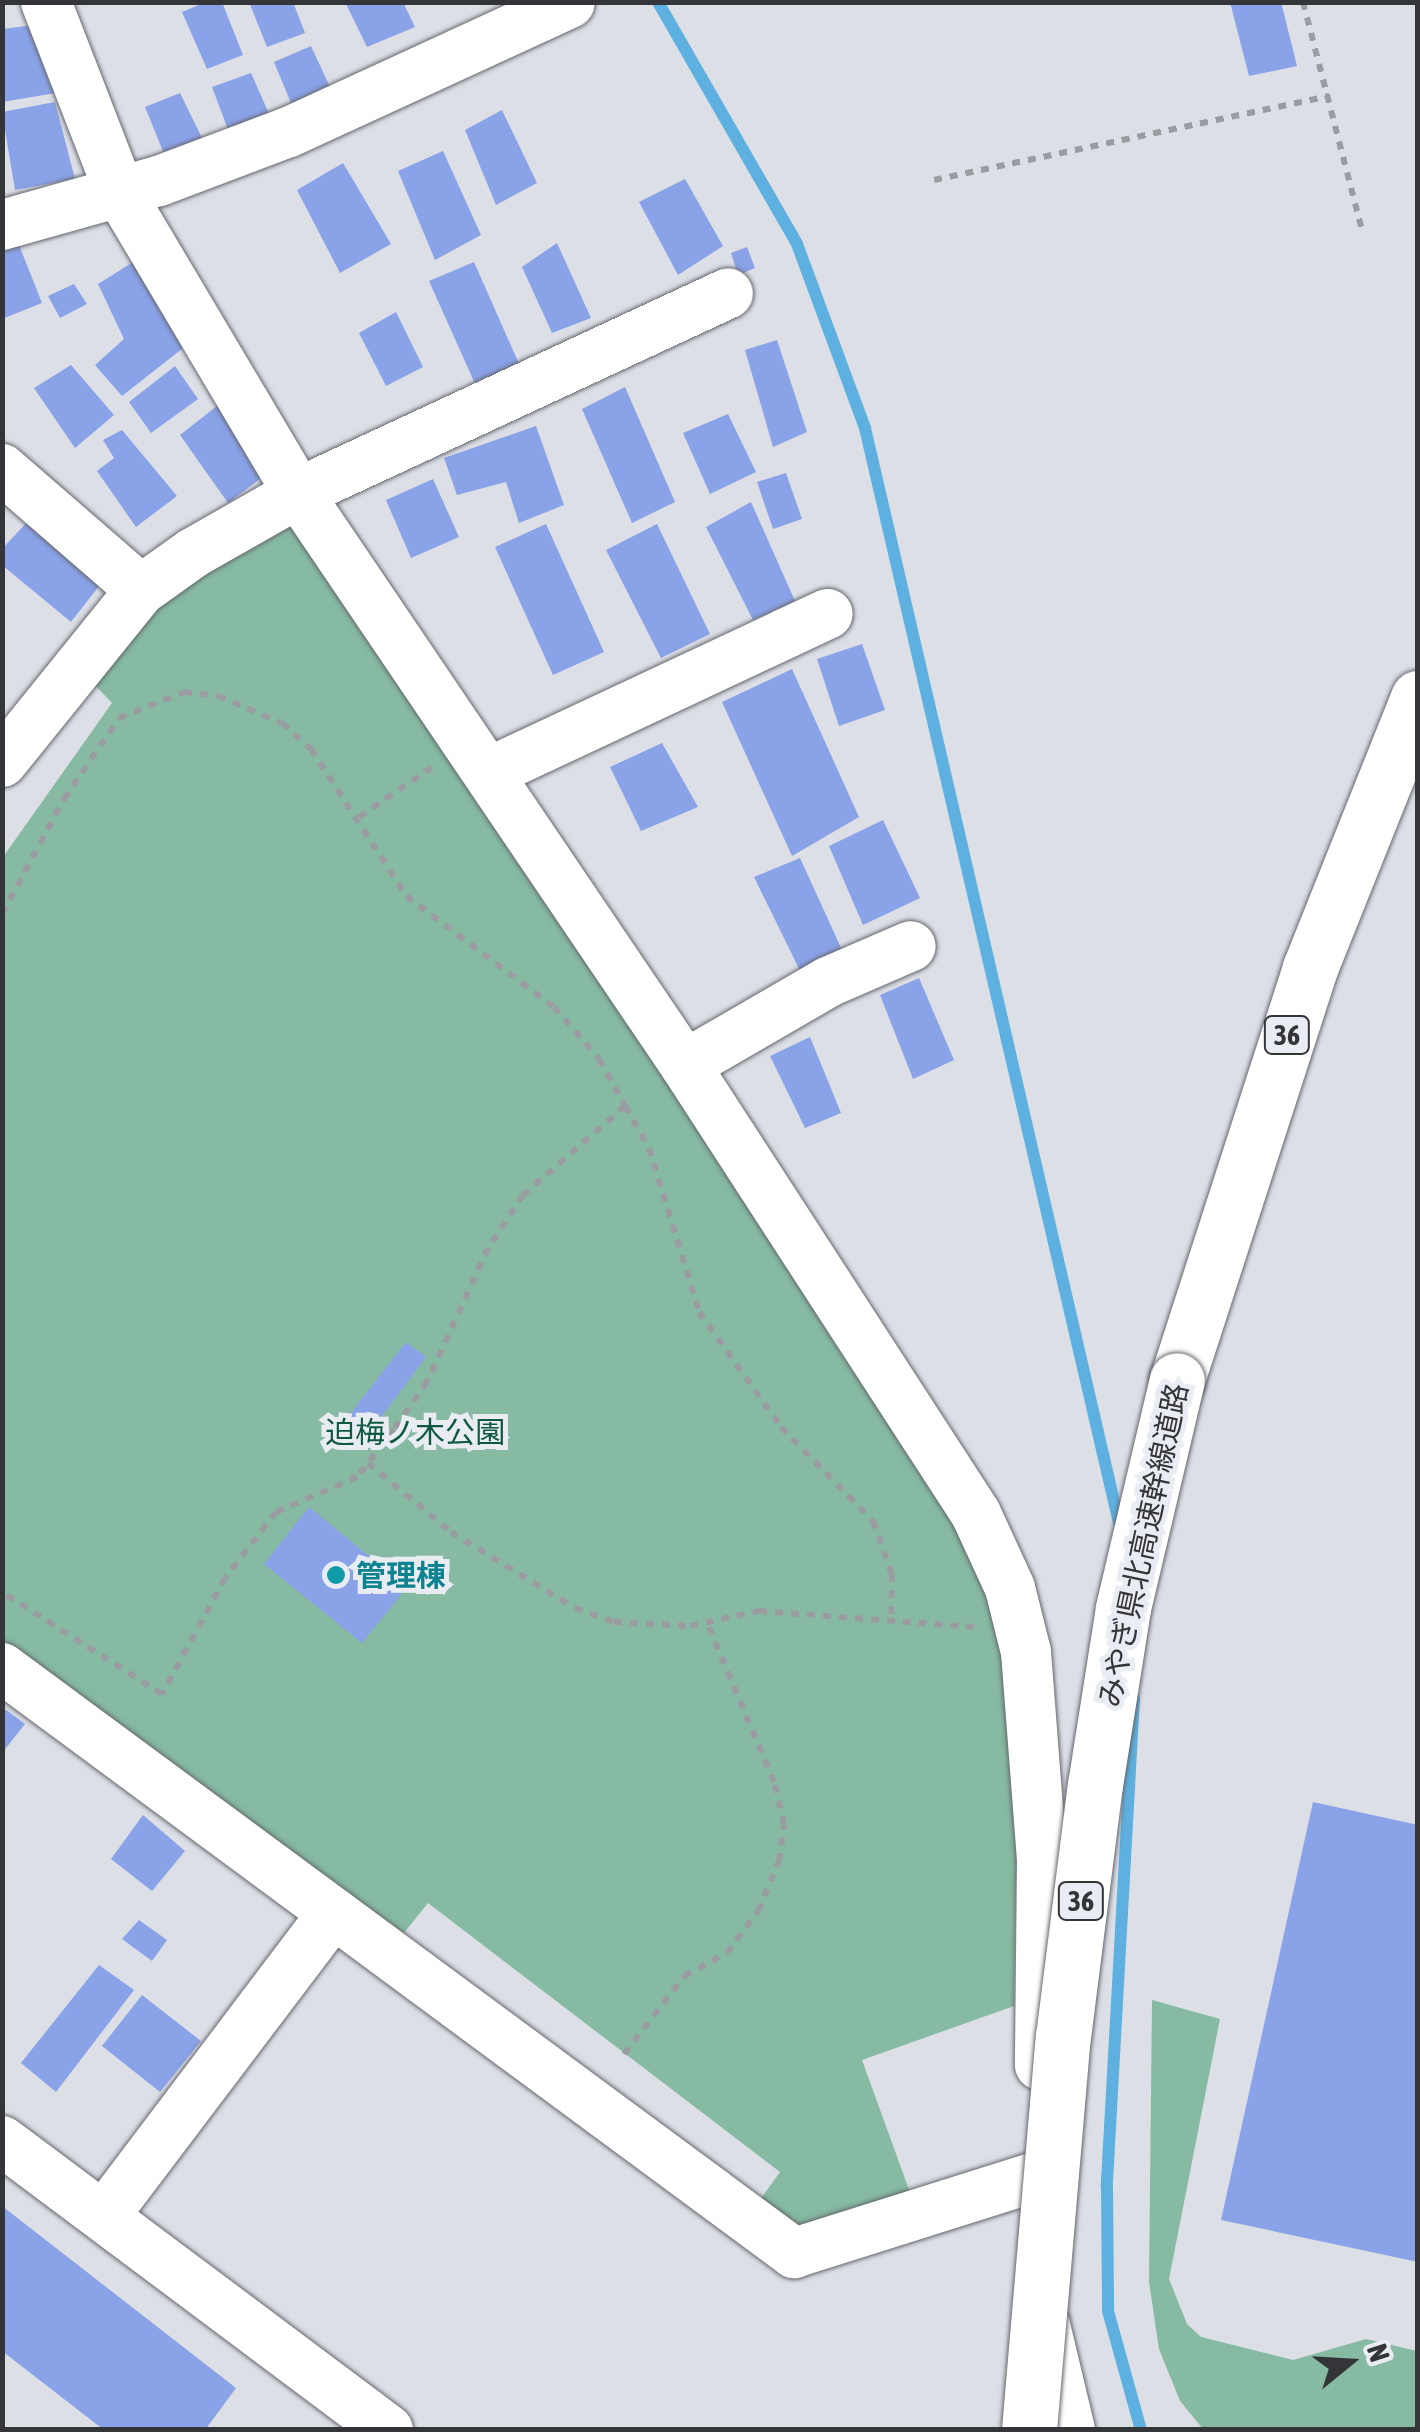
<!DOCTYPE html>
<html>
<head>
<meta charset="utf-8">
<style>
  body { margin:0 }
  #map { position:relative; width:1420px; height:2432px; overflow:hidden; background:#dcdfe6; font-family:"Asap Condensed","Noto Sans JP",sans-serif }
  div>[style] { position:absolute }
  .green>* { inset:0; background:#86baa2 }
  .stream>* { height:12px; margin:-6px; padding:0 6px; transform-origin:6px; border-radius:6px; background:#5db0df }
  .building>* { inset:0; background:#8aa2e8 }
  .path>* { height:6px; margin-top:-3px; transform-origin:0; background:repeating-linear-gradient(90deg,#9a9ca1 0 8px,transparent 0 16px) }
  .roads { filter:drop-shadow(0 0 2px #65676d) drop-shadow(0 0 2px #65676d) }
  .minor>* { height:50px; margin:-25px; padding:0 25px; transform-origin:25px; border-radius:25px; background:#fff }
  .major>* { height:55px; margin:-27.5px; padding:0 27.5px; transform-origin:27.5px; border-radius:27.5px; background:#fff }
  .bridges { filter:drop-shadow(0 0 2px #65676d) drop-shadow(0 0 2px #65676d) }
  .major-bridge>* { height:55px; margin:-27.5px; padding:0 27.5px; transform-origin:27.5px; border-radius:27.5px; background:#fff }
  .dots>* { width:28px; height:28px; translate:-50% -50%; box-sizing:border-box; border:5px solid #e9ecf3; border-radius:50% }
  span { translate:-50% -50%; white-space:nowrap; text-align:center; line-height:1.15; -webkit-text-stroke:10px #e9ecf3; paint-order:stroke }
  .shield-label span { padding:2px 8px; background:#e9ecf3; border:2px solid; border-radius:8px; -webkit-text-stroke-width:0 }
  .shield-label { font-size:28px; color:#343538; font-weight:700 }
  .park-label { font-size:30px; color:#0e593f }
  .street-label { font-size:30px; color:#343538 }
  .culture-label { font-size:30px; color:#0d838f; font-weight:700 }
  .left { translate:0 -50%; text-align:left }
  .frame { position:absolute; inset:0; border:5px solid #343538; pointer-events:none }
  .north { position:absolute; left:1300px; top:2312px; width:100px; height:100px; -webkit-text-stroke:8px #e9ecf3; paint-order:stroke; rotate:72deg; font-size:28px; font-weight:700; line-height:40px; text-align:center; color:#343538 }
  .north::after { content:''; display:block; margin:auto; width:35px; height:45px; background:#343538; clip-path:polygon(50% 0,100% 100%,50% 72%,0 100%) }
</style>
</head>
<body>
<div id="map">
  <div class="green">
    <div style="clip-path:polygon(285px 518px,756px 1199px,996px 1592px,1018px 1752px,1014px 2006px,862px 2060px,912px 2198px,806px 2235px,757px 2204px,780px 2172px,428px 1903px,399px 1939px,3px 1640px,3px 857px,112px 703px,90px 680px,179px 583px)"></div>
    <div style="clip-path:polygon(1152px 2000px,1220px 2019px,1169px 2279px,1187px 2324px,1201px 2337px,1293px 2360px,1366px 2339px,1417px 2351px,1417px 2429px,1203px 2429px,1180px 2401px,1159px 2349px,1149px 2282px)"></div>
  </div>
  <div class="stream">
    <div style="left:658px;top:2px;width:279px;rotate:60.1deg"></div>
    <div style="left:797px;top:244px;width:196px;rotate:69.7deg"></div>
    <div style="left:865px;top:428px;width:1124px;rotate:76.94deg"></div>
    <div style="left:1134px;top:1698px;width:490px;rotate:93.2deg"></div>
    <div style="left:1107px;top:2187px;width:124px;rotate:89.5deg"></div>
    <div style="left:1108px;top:2311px;width:123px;rotate:74.5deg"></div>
  </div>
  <div class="building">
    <div style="clip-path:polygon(206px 2px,222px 2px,243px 55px,207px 69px,182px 12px)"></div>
    <div style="clip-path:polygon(249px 2px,293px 2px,305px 33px,267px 47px)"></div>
    <div style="clip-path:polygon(345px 2px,403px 2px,415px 27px,367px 47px)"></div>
    <div style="clip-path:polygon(1230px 2px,1281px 2px,1297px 66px,1249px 76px)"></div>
    <div style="clip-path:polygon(34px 25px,56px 93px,2px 102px,2px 29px)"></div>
    <div style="clip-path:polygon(311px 46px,336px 100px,296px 115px,274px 62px)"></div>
    <div style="clip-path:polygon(251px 73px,274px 125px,233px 143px,212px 87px)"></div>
    <div style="clip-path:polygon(180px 93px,207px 148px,169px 166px,145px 107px)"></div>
    <div style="clip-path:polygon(55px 102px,75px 179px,15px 190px,2px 112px)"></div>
    <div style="clip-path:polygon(502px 110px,537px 183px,496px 205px,465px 130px)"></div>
    <div style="clip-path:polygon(443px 151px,481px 235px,435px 260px,398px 171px)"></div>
    <div style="clip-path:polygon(343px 163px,391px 244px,340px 273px,297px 190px)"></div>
    <div style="clip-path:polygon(685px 179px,723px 246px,678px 275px,639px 202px)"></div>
    <div style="clip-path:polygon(557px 243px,591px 318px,552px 333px,522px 267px)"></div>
    <div style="clip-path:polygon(19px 245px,42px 303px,2px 319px,2px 252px)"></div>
    <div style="clip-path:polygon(747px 247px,755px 268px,738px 275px,731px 253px)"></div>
    <div style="clip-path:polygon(138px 259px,192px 341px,122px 396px,95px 365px,124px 339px,98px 284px)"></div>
    <div style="clip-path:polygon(474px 262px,520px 366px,476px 386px,429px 281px)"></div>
    <div style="clip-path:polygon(74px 284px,87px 304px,60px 318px,48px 296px)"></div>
    <div style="clip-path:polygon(396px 312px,423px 367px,386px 386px,359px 333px)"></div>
    <div style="clip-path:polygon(777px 340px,807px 432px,773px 447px,745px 350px)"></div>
    <div style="clip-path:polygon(71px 365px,114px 415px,75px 448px,34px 388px)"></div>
    <div style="clip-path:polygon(175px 366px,198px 399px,151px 433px,129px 402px)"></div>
    <div style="clip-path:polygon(625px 387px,675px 502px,632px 523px,582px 409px)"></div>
    <div style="clip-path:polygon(222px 402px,272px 470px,228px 503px,180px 435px)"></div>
    <div style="clip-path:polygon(728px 414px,756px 472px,710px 494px,683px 433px)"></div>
    <div style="clip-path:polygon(536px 426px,564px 505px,519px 523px,506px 482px,457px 495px,444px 458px)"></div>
    <div style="clip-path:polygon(122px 430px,177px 496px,136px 527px,97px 471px,114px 458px,103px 440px)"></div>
    <div style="clip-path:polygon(786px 473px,802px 519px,773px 529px,757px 482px)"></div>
    <div style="clip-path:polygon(433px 479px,459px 537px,411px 558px,386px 500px)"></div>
    <div style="clip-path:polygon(751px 502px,795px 601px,753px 620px,706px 527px)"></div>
    <div style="clip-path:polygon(30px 519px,103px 581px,71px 622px,2px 565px,2px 549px)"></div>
    <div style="clip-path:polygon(546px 524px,604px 652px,553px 675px,495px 547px)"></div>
    <div style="clip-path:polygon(657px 524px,710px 634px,661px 658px,606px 550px)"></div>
    <div style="clip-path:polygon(862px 644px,885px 710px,839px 726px,817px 659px)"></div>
    <div style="clip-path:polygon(792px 669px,859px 817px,792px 856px,722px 702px)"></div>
    <div style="clip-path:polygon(662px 743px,698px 807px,641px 831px,610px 767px)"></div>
    <div style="clip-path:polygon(883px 820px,920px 898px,863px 925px,829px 846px)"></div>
    <div style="clip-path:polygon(800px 858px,848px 963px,807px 985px,754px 877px)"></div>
    <div style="clip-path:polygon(919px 978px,954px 1060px,913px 1079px,880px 995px)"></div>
    <div style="clip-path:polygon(810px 1037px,841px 1113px,805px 1128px,770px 1056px)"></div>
    <div style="clip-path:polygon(406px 1342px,426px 1357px,361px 1444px,340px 1427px)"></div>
    <div style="clip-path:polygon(309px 1507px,407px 1587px,362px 1643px,264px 1564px)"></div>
    <div style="clip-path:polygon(2px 1707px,25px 1724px,2px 1753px)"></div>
    <div style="clip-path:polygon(1313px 1802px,1418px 1825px,1418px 2262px,1221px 2220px)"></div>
    <div style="clip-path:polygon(143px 1815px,185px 1851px,152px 1891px,111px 1859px)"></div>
    <div style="clip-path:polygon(139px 1920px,167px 1940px,152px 1961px,122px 1939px)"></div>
    <div style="clip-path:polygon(99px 1965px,134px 1990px,56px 2092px,21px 2063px)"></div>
    <div style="clip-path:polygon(142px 1995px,201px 2041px,160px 2092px,102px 2046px)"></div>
    <div style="clip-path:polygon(2px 2206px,236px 2388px,205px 2430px,104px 2430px,2px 2351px)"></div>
  </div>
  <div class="path">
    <div style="left:1303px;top:2px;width:236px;rotate:75.5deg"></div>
    <div style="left:934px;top:180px;width:404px;rotate:-12deg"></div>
    <div style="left:359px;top:817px;width:91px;rotate:-34.2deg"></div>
    <div style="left:2px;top:914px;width:131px;rotate:-61.7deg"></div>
    <div style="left:64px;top:799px;width:98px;rotate:-55.8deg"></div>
    <div style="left:119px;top:718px;width:70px;rotate:-21.8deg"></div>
    <div style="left:184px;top:692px;width:34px;rotate:7deg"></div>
    <div style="left:218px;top:696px;width:69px;rotate:22.9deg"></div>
    <div style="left:282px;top:723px;width:39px;rotate:42deg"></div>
    <div style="left:311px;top:749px;width:175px;rotate:57.1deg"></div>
    <div style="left:406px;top:896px;width:185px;rotate:36.9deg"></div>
    <div style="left:554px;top:1007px;width:69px;rotate:49.1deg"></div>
    <div style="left:599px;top:1059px;width:54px;rotate:61deg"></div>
    <div style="left:625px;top:1106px;width:135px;rotate:138.9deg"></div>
    <div style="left:523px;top:1195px;width:64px;rotate:123.4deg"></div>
    <div style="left:488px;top:1248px;width:147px;rotate:114.5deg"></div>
    <div style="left:427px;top:1382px;width:57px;rotate:125.1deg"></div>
    <div style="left:394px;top:1429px;width:61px;rotate:127.6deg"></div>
    <div style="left:357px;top:1477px;width:88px;rotate:156.6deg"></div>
    <div style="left:276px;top:1512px;width:83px;rotate:127.7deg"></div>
    <div style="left:225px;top:1578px;width:132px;rotate:118.5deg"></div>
    <div style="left:162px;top:1694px;width:190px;rotate:-147.5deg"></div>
    <div style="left:625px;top:1106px;width:48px;rotate:60.3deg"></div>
    <div style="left:649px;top:1148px;width:171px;rotate:73deg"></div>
    <div style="left:699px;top:1312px;width:141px;rotate:54.5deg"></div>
    <div style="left:781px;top:1427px;width:132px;rotate:45.6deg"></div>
    <div style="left:873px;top:1521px;width:56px;rotate:70.3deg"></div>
    <div style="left:892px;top:1574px;width:49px;rotate:91.2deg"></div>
    <div style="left:368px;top:1463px;width:108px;rotate:39.7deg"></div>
    <div style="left:451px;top:1532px;width:145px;rotate:31.5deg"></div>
    <div style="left:575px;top:1608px;width:41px;rotate:19.7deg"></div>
    <div style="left:614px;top:1622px;width:76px;rotate:3deg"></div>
    <div style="left:690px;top:1626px;width:71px;rotate:-12.3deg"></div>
    <div style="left:759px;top:1611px;width:217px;rotate:4.2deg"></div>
    <div style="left:624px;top:2054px;width:98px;rotate:-52.4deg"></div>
    <div style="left:684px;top:1976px;width:49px;rotate:-28.1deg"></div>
    <div style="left:727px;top:1953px;width:52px;rotate:-53.6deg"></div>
    <div style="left:758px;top:1911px;width:54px;rotate:-67.2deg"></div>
    <div style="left:779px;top:1861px;width:37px;rotate:-82deg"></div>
    <div style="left:784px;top:1824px;width:43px;rotate:-103.4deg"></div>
    <div style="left:774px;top:1782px;width:173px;rotate:-112.8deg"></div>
  </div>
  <div class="roads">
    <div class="minor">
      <div style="left:46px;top:2px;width:205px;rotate:68.8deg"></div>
      <div style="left:120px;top:193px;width:349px;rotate:59.3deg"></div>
      <div style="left:298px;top:493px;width:691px;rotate:55.92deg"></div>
      <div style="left:685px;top:1065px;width:535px;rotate:57.05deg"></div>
      <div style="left:976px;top:1514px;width:81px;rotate:65.3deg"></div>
      <div style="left:1010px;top:1588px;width:66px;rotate:76deg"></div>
      <div style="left:1026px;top:1652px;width:211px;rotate:85.6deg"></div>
      <div style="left:1042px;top:1862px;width:203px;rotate:90.6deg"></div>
      <div style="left:2px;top:225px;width:163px;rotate:-15.7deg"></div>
      <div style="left:159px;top:181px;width:139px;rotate:-20.7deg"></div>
      <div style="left:289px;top:132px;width:309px;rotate:-24.7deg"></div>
      <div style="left:2px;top:469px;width:184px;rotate:41deg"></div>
      <div style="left:2px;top:762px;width:221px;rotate:-51.1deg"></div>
      <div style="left:141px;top:590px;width:64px;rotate:-35.4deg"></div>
      <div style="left:193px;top:553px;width:121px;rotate:-29.7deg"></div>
      <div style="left:298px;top:493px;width:474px;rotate:-24.9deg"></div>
      <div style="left:488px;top:773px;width:375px;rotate:-25.1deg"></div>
      <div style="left:685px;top:1065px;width:165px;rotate:-30.1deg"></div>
      <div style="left:828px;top:982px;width:90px;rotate:-23.4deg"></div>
      <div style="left:2px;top:1668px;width:985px;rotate:36.45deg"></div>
      <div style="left:794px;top:2253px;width:256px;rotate:-17.5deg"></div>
      <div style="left:2px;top:2141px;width:482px;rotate:36.8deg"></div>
      <div style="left:104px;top:2216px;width:380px;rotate:-52.9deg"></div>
      <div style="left:1045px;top:2325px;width:108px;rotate:76.6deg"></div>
    </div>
    <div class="major">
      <div style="left:1177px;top:1380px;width:433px;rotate:-72.1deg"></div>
      <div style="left:1310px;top:968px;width:291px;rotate:-68.2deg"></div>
    </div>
  </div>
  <div class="bridges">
    <div class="major-bridge">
      <div style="left:1029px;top:2430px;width:394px;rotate:-85.1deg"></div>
      <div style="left:1063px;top:2037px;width:254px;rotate:-82.8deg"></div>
      <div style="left:1095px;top:1785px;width:179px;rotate:-81deg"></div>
      <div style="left:1123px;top:1608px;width:234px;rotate:-76.7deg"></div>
    </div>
  </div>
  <div class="dots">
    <div style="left:336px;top:1575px;background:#0f9aa8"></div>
  </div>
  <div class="shield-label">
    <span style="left:1287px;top:1035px">36</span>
    <span style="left:1081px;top:1901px">36</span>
  </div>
  <div class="park-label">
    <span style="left:415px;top:1432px">迫梅ノ木公園</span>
  </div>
  <div class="street-label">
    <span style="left:1143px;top:1545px;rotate:-78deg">みやぎ県北高速幹線道路</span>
  </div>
  <div class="culture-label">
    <span class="left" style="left:356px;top:1575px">管理棟</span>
  </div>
  <div class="frame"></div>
  <div class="north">N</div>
</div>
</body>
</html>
